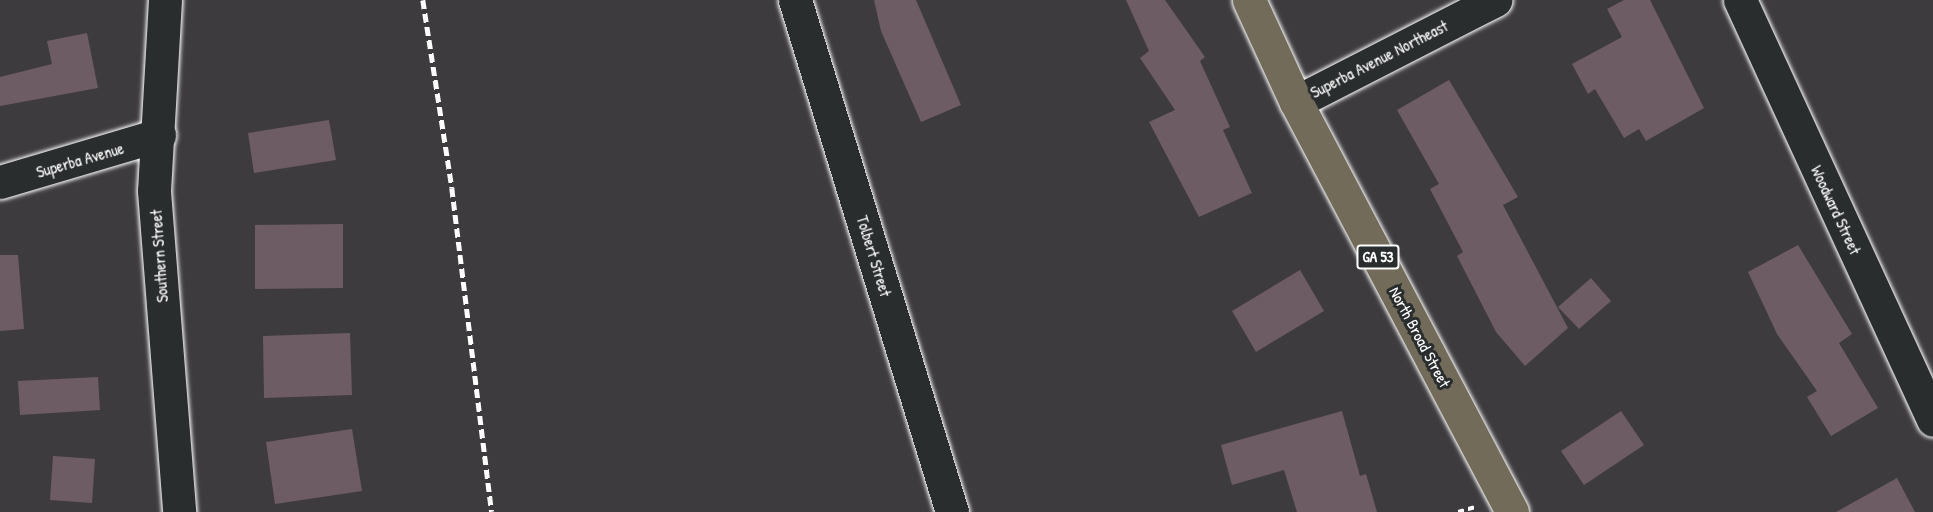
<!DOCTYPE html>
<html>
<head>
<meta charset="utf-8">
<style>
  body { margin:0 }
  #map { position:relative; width:1933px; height:512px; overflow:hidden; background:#3e3b3e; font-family:"Patrick Hand",sans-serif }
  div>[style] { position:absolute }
  .building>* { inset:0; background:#6d5c64 }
  .path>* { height:4px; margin-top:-2px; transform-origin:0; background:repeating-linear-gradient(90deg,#fff 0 6px,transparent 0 10.5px) }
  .roads { filter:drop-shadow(0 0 2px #fff) drop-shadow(0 0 2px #fff) }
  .minor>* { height:33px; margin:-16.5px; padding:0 16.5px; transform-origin:16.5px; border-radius:16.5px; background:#2a2d2e }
  .primary>* { height:33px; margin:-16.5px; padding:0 16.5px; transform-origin:16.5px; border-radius:16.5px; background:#736b5a }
  .rail>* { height:4.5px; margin-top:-2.25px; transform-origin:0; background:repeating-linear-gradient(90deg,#fff 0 9px,transparent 0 13.5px) }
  span { translate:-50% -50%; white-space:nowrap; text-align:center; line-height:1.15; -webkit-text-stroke:6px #2a2d2e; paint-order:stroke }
  .shield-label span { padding:2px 4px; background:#2a2d2e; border:2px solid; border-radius:4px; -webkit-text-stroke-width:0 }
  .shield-label { font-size:15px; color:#fff; font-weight:700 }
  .street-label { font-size:16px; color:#fff }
</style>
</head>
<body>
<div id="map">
  <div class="building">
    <div style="clip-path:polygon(874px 0,916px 0,961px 105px,921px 122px,881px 31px)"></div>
    <div style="clip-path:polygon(1126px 0,1165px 0,1205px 57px,1200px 61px,1230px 127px,1223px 130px,1252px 193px,1199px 217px,1149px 122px,1175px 110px,1140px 58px,1149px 51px)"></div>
    <div style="clip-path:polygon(1624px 0,1650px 0,1704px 108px,1646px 141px,1639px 129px,1624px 138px,1595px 89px,1588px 94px,1572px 64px,1622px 37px,1607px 9px)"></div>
    <div style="clip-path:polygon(87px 33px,98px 88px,0 106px,0 77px,52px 64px,47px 41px)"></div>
    <div style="clip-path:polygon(1449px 80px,1518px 197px,1503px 205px,1568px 328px,1525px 366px,1496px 332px,1457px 256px,1463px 252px,1430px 189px,1439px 184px,1397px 110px)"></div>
    <div style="clip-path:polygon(329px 120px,336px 160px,254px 173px,248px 133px)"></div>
    <div style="clip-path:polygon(343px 224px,343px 288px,255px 289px,255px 225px)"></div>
    <div style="clip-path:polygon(1798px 245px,1852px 334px,1839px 343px,1878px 408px,1831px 436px,1807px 397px,1817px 391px,1777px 334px,1748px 272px)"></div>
    <div style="clip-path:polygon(0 255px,18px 255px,24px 329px,0 331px)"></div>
    <div style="clip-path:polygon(1300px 270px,1324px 311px,1256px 352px,1232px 311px)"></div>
    <div style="clip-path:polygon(1591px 278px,1611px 301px,1579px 329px,1558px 307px)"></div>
    <div style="clip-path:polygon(350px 333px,352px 395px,264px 398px,263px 336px)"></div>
    <div style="clip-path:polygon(98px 377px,100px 410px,20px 415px,18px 381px)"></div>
    <div style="clip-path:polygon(1342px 411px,1360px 476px,1366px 474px,1377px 512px,1297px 512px,1284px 470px,1232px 485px,1221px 445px)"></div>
    <div style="clip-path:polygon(1621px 411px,1644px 445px,1584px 485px,1561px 451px)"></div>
    <div style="clip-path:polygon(352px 429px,362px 491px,275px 504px,266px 442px)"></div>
    <div style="clip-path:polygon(53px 456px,95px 459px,92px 503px,50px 500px)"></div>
    <div style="clip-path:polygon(1897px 478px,1915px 512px,1836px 512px)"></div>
  </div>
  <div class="path">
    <div style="left:1458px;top:512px;width:18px;rotate:-16deg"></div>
  </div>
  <div class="roads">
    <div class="minor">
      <div style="left:165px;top:0;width:191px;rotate:93.3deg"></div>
      <div style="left:154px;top:191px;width:322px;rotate:85.5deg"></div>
      <div style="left:795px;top:0;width:536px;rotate:72.95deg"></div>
      <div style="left:1740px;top:0;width:462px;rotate:65.3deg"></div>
      <div style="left:1296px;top:102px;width:224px;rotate:-27.1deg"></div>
      <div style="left:0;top:182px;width:166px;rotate:-16.5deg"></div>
    </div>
    <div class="primary">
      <div style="left:1249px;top:0;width:112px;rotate:65.3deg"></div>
      <div style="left:1296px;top:102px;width:463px;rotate:62.2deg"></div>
    </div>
  </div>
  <div class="rail">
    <div style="left:423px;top:0;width:190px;rotate:81.2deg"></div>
    <div style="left:452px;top:188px;width:326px;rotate:83deg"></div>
  </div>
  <div class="shield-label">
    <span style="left:1378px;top:257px">GA 53</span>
  </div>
  <div class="street-label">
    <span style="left:1379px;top:59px;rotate:-27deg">Superba Avenue Northeast</span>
    <span style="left:80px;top:160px;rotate:-16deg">Superba Avenue</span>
    <span style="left:1836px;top:210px;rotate:65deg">Woodward Street</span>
    <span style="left:159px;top:256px;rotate:-94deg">Southern Street</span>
    <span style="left:874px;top:256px;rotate:73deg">Tolbert Street</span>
    <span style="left:1420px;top:337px;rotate:62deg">North Broad Street</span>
  </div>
</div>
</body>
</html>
